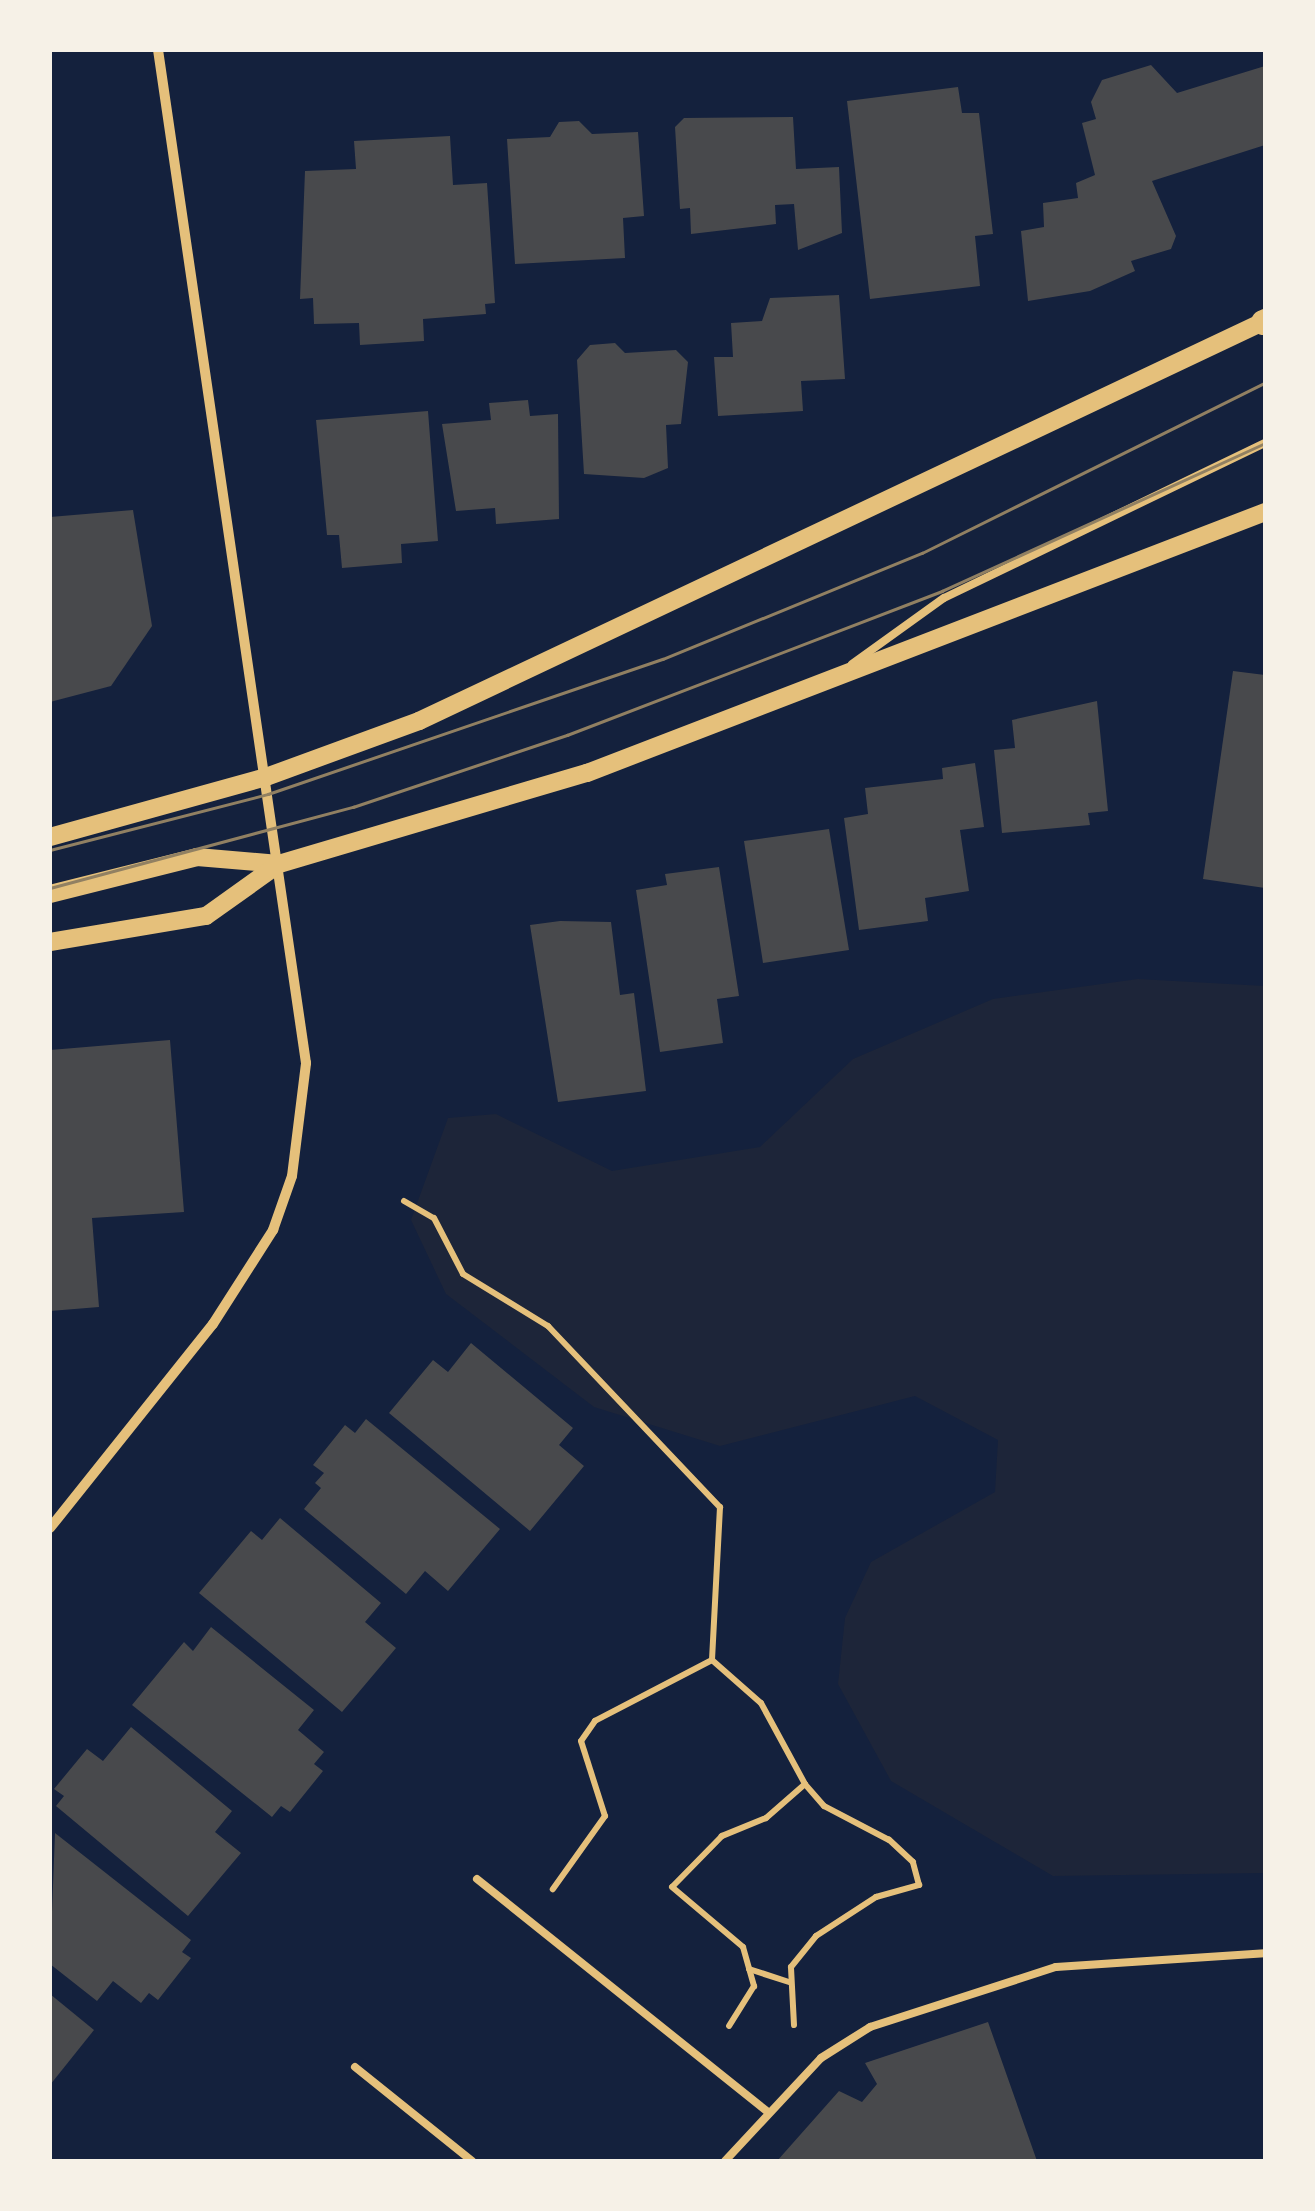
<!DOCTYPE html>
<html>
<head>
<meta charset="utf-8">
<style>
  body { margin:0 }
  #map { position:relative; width:1315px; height:2211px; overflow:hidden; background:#14213d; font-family:Figtree,sans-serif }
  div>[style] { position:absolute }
  .green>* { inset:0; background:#1d2539 }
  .building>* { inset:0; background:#48494c }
  .path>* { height:6px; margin:-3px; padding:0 3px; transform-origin:3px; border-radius:3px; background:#e5c07b }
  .service>* { height:8px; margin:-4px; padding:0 4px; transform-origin:4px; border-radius:4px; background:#e5c07b }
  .minor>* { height:10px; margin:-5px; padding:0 5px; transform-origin:5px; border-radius:5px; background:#e5c07b }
  .tertiary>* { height:18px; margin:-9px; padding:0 9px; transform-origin:9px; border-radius:9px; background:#e5c07b }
  .primary>* { height:25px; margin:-12.5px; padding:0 12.5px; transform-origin:12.5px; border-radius:12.5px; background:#e5c07b }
  .tram>* { height:2.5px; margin:-1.25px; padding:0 1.25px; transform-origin:1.25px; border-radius:1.25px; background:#918062 }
  span { translate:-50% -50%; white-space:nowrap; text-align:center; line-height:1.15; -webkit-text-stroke:8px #f6f1e7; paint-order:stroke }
  .frame { position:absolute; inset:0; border:52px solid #f6f1e7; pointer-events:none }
</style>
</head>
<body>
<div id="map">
  <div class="green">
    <div style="clip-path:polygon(1138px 979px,1265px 986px,1265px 1873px,1053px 1876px,891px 1781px,838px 1684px,845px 1618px,871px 1562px,995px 1492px,998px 1440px,915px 1396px,720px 1446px,594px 1407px,446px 1294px,411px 1220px,448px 1118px,496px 1114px,612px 1171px,760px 1147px,853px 1059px,993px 999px)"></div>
  </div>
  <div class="building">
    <div style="clip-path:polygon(1151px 65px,1177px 93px,1265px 66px,1265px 145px,1152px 181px,1176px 236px,1171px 249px,1131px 261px,1135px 271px,1090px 291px,1028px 301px,1021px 231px,1044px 227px,1043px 203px,1078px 198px,1076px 183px,1095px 175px,1082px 123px,1096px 119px,1091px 102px,1102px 80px)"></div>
    <div style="clip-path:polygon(958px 87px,962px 113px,979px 113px,993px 234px,975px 236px,980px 286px,870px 299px,847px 101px)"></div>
    <div style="clip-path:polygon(793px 117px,796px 169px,839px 167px,842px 233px,798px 250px,794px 204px,775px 205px,776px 224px,691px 234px,690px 208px,680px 209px,675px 127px,684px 118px)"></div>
    <div style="clip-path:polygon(579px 121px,592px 134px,638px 132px,644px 216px,623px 218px,625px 258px,515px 264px,507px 139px,550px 137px,559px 122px)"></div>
    <div style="clip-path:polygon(450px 136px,453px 185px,487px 183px,495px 303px,485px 304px,486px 314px,423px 319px,424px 341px,360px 345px,359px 323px,314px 324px,313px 298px,300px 299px,305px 171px,356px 169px,354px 141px)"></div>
    <div style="clip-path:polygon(839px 295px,845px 379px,801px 381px,803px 411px,718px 416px,714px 357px,733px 357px,731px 323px,762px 321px,770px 298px)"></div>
    <div style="clip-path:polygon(615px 343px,625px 353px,676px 350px,688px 362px,681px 424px,666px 425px,668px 468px,644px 478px,584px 474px,577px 360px,590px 345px)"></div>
    <div style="clip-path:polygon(528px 400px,530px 416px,558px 414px,559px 519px,496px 524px,495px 508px,456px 511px,442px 424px,491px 420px,489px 403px)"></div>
    <div style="clip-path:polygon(428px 411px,438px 541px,401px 544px,402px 563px,342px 568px,339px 535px,327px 535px,316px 420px)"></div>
    <div style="clip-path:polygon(133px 510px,152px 626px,111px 686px,50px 702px,50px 517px)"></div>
    <div style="clip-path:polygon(1233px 671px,1265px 675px,1265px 888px,1203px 879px)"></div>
    <div style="clip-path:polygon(1097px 701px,1108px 811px,1088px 813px,1090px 825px,1002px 833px,994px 750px,1015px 748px,1012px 720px)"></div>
    <div style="clip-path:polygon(975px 763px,984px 827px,960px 830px,969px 891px,925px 898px,928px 921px,859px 930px,844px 818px,868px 814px,865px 788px,943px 779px,942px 768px)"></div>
    <div style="clip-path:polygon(829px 829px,849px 950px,763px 963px,744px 841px)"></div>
    <div style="clip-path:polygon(719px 867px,739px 996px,717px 999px,723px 1043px,660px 1052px,636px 890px,667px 885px,665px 874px)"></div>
    <div style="clip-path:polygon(560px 921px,611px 922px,620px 995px,634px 993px,646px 1091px,558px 1102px,530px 925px)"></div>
    <div style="clip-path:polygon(170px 1040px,184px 1212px,92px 1218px,99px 1307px,50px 1311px,50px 1050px)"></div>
    <div style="clip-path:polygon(471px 1343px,573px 1428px,559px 1445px,584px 1466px,530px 1531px,389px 1413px,433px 1360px,448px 1372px)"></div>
    <div style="clip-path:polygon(366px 1419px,500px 1529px,448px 1591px,425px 1571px,406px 1594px,304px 1509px,321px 1488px,315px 1483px,324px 1473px,313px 1465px,345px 1425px,355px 1433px)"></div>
    <div style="clip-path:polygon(280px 1518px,381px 1603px,365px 1622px,396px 1648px,342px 1712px,199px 1593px,251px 1531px,262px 1540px)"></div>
    <div style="clip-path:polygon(211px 1627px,314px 1710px,298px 1730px,324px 1752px,314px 1764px,323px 1771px,290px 1812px,281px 1806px,272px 1817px,132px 1705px,184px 1642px,193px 1651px)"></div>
    <div style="clip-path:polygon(131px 1727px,232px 1811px,215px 1832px,241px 1853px,188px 1916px,56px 1806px,64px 1796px,54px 1789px,87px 1749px,103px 1761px)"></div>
    <div style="clip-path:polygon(55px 1833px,191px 1940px,182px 1952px,191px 1958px,158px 2000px,149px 1993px,141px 2003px,113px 1981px,97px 2001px,50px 1964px)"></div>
    <div style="clip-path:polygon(50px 1994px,94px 2030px,50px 2085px)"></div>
    <div style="clip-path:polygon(988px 2022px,1037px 2161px,777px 2161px,839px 2091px,862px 2102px,877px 2084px,865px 2063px)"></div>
  </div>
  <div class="path">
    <div style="left:404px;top:1201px;width:34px;rotate:30deg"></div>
    <div style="left:434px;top:1218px;width:63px;rotate:62.6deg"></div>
    <div style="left:463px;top:1274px;width:100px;rotate:31.5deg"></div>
    <div style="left:548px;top:1326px;width:250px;rotate:46.5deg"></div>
    <div style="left:720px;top:1507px;width:153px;rotate:93deg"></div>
    <div style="left:712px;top:1660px;width:132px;rotate:152.5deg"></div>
    <div style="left:595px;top:1721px;width:24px;rotate:125deg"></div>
    <div style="left:581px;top:1741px;width:79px;rotate:72.3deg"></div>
    <div style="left:605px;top:1816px;width:90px;rotate:125.5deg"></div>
    <div style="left:712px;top:1660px;width:65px;rotate:41.3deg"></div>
    <div style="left:761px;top:1703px;width:92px;rotate:61.5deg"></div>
    <div style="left:805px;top:1784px;width:52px;rotate:138.9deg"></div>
    <div style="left:766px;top:1818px;width:48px;rotate:157.8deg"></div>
    <div style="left:722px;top:1836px;width:71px;rotate:134.4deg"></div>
    <div style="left:672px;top:1887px;width:93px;rotate:40.2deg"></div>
    <div style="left:743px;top:1947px;width:41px;rotate:74.2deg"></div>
    <div style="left:754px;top:1986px;width:47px;rotate:122deg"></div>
    <div style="left:749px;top:1969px;width:42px;rotate:18deg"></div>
    <div style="left:794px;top:2025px;width:58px;rotate:-93deg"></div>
    <div style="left:791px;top:1967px;width:40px;rotate:-51deg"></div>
    <div style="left:816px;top:1936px;width:72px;rotate:-33deg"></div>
    <div style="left:876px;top:1897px;width:45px;rotate:-15.6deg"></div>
    <div style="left:919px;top:1885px;width:24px;rotate:-105deg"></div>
    <div style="left:913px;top:1862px;width:33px;rotate:-137deg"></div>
    <div style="left:889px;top:1840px;width:73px;rotate:-152.4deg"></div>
    <div style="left:824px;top:1806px;width:29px;rotate:-131deg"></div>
  </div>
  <div class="service">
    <div style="left:852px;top:664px;width:113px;rotate:-35.7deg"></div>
    <div style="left:944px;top:598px;width:356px;rotate:-25.8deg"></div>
    <div style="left:477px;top:1879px;width:373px;rotate:38.7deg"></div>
    <div style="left:355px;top:2067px;width:150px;rotate:38.8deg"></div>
    <div style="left:725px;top:2161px;width:141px;rotate:-47deg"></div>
    <div style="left:821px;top:2058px;width:58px;rotate:-32.3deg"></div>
    <div style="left:870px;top:2027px;width:195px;rotate:-17.9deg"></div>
    <div style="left:1056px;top:1967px;width:209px;rotate:-3.8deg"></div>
  </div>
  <div class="minor">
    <div style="left:50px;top:1528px;width:261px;rotate:-51.4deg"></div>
    <div style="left:213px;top:1324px;width:112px;rotate:-57.4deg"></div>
    <div style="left:273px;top:1230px;width:57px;rotate:-70.6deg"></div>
    <div style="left:292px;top:1176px;width:114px;rotate:-82.9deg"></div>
    <div style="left:306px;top:1063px;width:1024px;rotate:-98.31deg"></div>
  </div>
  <div class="tertiary">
    <div style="left:50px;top:837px;width:224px;rotate:-15.5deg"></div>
    <div style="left:266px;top:777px;width:163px;rotate:-20.1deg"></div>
    <div style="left:419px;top:721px;width:936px;rotate:-25.31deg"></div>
    <div style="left:50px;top:894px;width:152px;rotate:-14.1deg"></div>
    <div style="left:197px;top:857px;width:82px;rotate:4.9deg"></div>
    <div style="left:279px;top:864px;width:321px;rotate:-16.5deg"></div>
    <div style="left:587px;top:773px;width:727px;rotate:-21.05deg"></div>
    <div style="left:50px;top:942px;width:158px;rotate:-9.5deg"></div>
    <div style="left:206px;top:916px;width:90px;rotate:-35.5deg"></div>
  </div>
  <div class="primary">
    <div style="left:1263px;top:322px;width:2px;rotate:-27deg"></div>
  </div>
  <div class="tram">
    <div style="left:50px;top:850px;width:225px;rotate:-14.4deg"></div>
    <div style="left:268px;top:794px;width:417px;rotate:-18.9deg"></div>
    <div style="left:663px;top:659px;width:280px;rotate:-22.3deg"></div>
    <div style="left:922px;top:553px;width:383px;rotate:-26.4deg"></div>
    <div style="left:50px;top:888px;width:314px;rotate:-15deg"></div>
    <div style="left:353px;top:807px;width:226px;rotate:-18.6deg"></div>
    <div style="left:567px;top:735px;width:402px;rotate:-21deg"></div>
    <div style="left:942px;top:591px;width:355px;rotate:-24.6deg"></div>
  </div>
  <div class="frame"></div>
</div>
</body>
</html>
